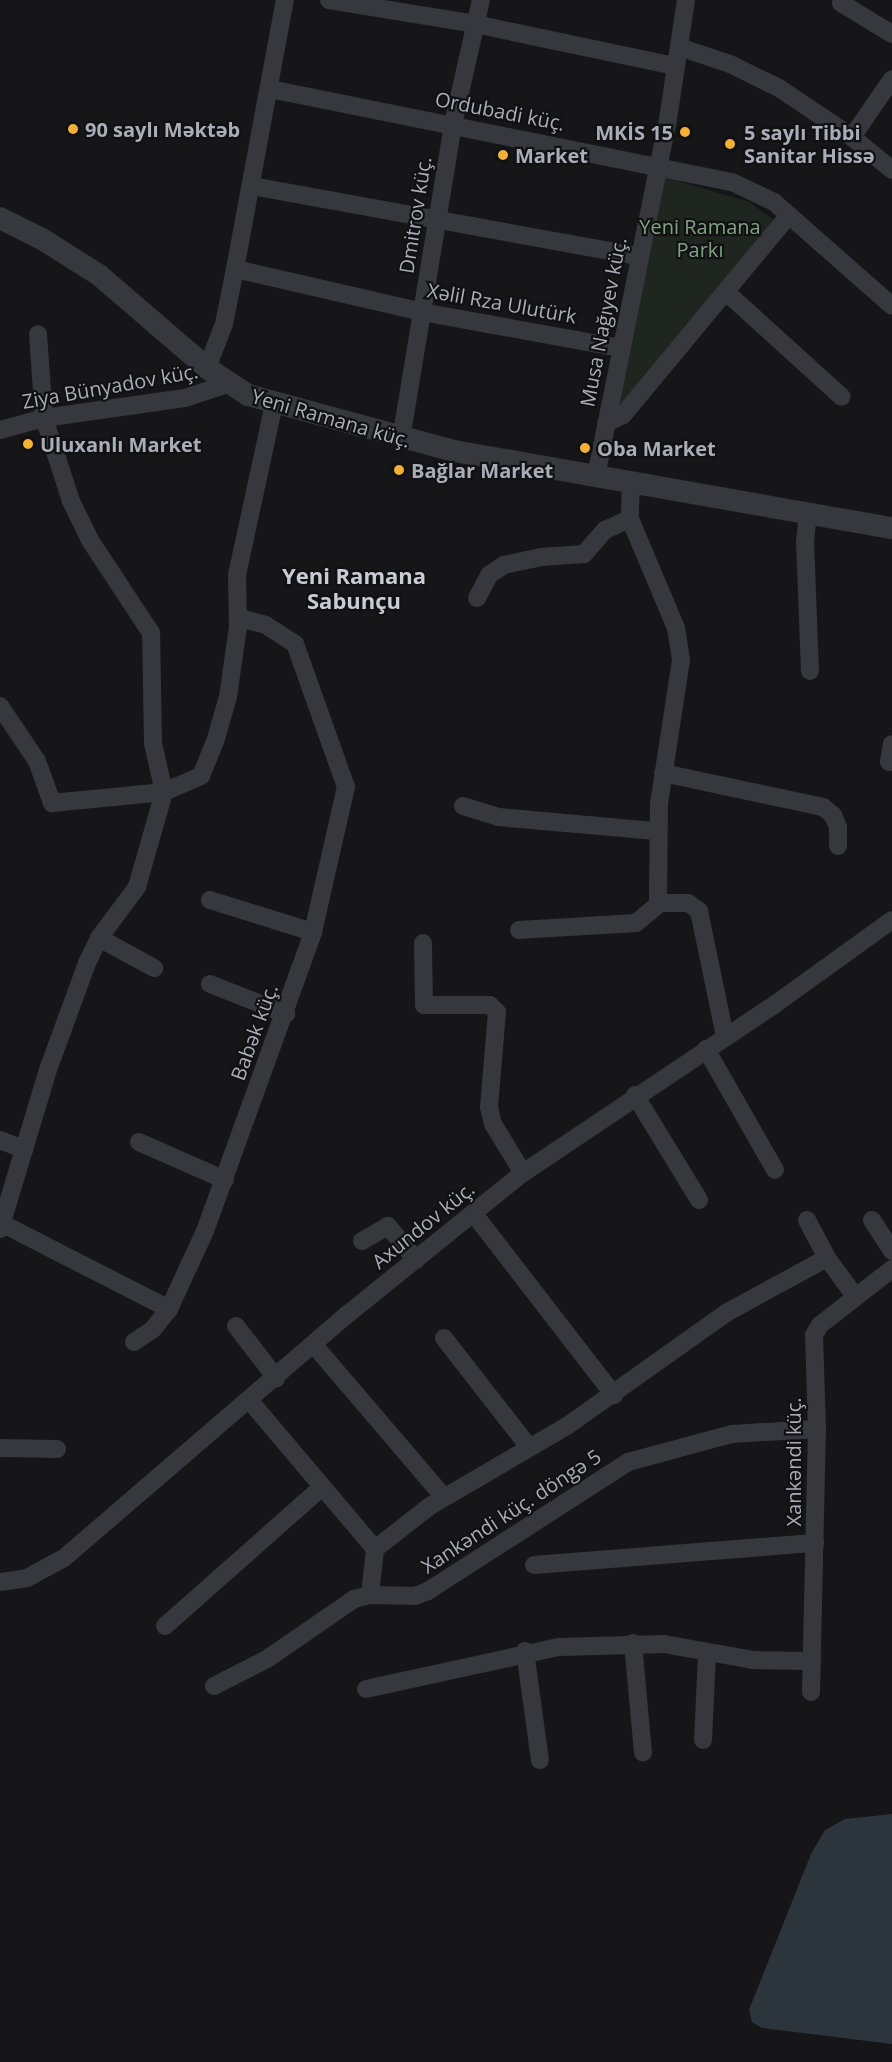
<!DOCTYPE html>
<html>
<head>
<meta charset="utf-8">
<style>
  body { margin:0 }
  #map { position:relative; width:892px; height:2062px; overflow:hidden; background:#161618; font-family:"Open Sans",sans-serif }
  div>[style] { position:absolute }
  .green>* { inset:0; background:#1e261f }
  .water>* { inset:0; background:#2c353c }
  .minor>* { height:18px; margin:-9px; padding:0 9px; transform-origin:9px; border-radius:9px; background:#37383d }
  .tertiary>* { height:22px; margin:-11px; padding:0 11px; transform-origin:11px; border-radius:11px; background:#37383d }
  .dots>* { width:16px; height:16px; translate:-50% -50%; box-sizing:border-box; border:3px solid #111113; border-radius:50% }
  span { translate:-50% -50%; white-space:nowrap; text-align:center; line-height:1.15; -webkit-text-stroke:4.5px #111113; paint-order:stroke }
  .street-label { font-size:20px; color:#a8adb8 }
  .poi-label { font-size:20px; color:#a8adb8; font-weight:700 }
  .left { translate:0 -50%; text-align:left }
  .right { translate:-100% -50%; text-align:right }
  .park-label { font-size:20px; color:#7fa381 }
  .quarter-label { font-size:22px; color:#c9ccd4; font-weight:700 }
</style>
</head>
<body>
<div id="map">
  <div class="green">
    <div style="clip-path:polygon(664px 177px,749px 202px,775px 221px,628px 400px,613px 406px)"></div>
  </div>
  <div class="water">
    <div style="clip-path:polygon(892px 1814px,892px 2044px,762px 2028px,752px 2022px,749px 2010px,811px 1854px,825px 1830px,845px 1819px)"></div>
  </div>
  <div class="minor">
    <div style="left:329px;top:0;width:148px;rotate:9.3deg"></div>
    <div style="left:475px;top:24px;width:204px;rotate:11.9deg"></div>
    <div style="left:841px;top:3px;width:60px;rotate:31.3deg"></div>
    <div style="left:679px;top:47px;width:54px;rotate:18.4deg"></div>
    <div style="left:730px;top:64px;width:55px;rotate:26.1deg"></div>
    <div style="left:779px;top:88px;width:88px;rotate:33.9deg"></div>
    <div style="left:852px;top:137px;width:52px;rotate:39.5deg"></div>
    <div style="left:270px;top:89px;width:471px;rotate:11.4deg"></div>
    <div style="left:732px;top:182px;width:47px;rotate:25.5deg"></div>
    <div style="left:774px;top:202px;width:157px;rotate:41.4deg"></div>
    <div style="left:852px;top:137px;width:70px;rotate:-55.4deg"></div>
    <div style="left:252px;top:186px;width:392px;rotate:10.3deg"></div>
    <div style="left:235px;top:269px;width:192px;rotate:12.9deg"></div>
    <div style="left:422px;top:312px;width:201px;rotate:10.3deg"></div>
    <div style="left:726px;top:292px;width:156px;rotate:42.2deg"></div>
    <div style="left:207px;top:368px;width:47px;rotate:-68.9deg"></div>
    <div style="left:224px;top:324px;width:56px;rotate:-78.7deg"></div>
    <div style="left:235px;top:269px;width:274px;rotate:-79.5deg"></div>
    <div style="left:606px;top:423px;width:19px;rotate:-25deg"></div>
    <div style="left:623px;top:415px;width:260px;rotate:-50.3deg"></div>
    <div style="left:0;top:430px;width:46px;rotate:-15.3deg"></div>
    <div style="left:44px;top:418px;width:142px;rotate:-8.1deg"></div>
    <div style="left:185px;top:398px;width:44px;rotate:-18.4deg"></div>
    <div style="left:401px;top:439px;width:319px;rotate:-80.6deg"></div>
    <div style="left:453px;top:124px;width:127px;rotate:-77.3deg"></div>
    <div style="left:596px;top:476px;width:364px;rotate:-78.6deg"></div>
    <div style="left:668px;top:119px;width:120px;rotate:-81.4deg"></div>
    <div style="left:631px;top:481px;width:38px;rotate:92deg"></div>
    <div style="left:630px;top:519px;width:118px;rotate:67.1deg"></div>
    <div style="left:676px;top:628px;width:32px;rotate:81deg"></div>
    <div style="left:681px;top:660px;width:146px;rotate:98.7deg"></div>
    <div style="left:659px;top:804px;width:94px;rotate:90.6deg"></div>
    <div style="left:658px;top:898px;width:5px;rotate:68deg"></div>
    <div style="left:660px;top:903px;width:28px"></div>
    <div style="left:688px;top:903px;width:14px;rotate:36deg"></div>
    <div style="left:699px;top:911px;width:128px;rotate:78.3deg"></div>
    <div style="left:808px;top:513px;width:28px;rotate:96deg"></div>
    <div style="left:805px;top:541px;width:130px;rotate:87.8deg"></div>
    <div style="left:477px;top:598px;width:26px;rotate:-62deg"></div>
    <div style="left:489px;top:575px;width:18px;rotate:-34deg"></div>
    <div style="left:504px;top:565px;width:38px;rotate:-12deg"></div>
    <div style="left:541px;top:557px;width:43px;rotate:-4deg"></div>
    <div style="left:584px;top:554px;width:32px;rotate:-49deg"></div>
    <div style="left:605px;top:530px;width:27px;rotate:-24deg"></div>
    <div style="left:0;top:706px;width:66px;rotate:56.1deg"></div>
    <div style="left:37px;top:761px;width:45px;rotate:70.3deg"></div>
    <div style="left:52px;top:803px;width:113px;rotate:-5.6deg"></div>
    <div style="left:164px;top:792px;width:50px;rotate:-102.7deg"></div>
    <div style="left:153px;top:743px;width:110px;rotate:-91deg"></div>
    <div style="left:151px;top:633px;width:111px;rotate:-123.3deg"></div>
    <div style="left:90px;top:540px;width:43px;rotate:-116deg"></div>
    <div style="left:71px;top:501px;width:87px;rotate:-108deg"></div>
    <div style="left:44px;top:418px;width:84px;rotate:-94.1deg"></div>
    <div style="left:889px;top:762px;width:18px;rotate:-81deg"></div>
    <div style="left:663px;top:773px;width:164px;rotate:12deg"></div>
    <div style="left:823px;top:807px;width:13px;rotate:39deg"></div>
    <div style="left:833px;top:815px;width:13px;rotate:67deg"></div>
    <div style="left:838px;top:827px;width:19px;rotate:90deg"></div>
    <div style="left:463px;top:806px;width:37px;rotate:17deg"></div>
    <div style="left:498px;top:817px;width:159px;rotate:5.1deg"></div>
    <div style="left:210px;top:900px;width:108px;rotate:17.3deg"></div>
    <div style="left:519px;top:930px;width:117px;rotate:-3.4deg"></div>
    <div style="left:636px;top:923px;width:31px;rotate:-40deg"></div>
    <div style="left:99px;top:938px;width:63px;rotate:28.6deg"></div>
    <div style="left:423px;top:943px;width:62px;rotate:89.1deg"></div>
    <div style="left:424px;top:1005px;width:66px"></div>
    <div style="left:490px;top:1005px;width:10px;rotate:45deg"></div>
    <div style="left:497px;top:1012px;width:95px;rotate:94.8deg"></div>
    <div style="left:489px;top:1107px;width:17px;rotate:77deg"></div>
    <div style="left:493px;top:1124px;width:57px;rotate:58.5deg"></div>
    <div style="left:210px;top:984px;width:82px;rotate:21.5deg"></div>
    <div style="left:706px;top:1049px;width:139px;rotate:60.3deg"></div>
    <div style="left:635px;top:1095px;width:123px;rotate:58.6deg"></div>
    <div style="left:0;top:1140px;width:26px;rotate:21deg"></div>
    <div style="left:139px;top:1142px;width:94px;rotate:23.8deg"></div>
    <div style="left:474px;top:1214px;width:229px;rotate:52.3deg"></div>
    <div style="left:807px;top:1220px;width:43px;rotate:62.2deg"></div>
    <div style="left:872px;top:1220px;width:37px;rotate:57deg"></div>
    <div style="left:1px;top:1223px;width:189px;rotate:27.1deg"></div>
    <div style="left:169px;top:1309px;width:86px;rotate:-65.2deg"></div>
    <div style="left:205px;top:1231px;width:318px;rotate:-70.1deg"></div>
    <div style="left:313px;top:932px;width:149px;rotate:-77.2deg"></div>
    <div style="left:346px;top:787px;width:152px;rotate:-109.6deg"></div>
    <div style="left:295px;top:644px;width:35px;rotate:-147deg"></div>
    <div style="left:266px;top:625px;width:28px;rotate:-165deg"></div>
    <div style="left:0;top:1229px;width:169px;rotate:-73.2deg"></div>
    <div style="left:49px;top:1067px;width:111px;rotate:-69.9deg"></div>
    <div style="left:87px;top:963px;width:28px;rotate:-64deg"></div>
    <div style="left:99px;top:938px;width:64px;rotate:-53.3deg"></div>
    <div style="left:137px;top:887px;width:99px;rotate:-74.1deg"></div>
    <div style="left:164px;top:792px;width:40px;rotate:-23.4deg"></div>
    <div style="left:201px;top:776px;width:37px;rotate:-68deg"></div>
    <div style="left:215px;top:742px;width:47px;rotate:-73.9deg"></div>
    <div style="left:228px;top:697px;width:71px;rotate:-81.9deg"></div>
    <div style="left:238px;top:627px;width:52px;rotate:-91.1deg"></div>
    <div style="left:237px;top:575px;width:175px;rotate:-77.8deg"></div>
    <div style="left:362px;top:1241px;width:30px;rotate:-30deg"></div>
    <div style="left:388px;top:1226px;width:44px;rotate:50.5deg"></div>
    <div style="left:236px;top:1326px;width:66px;rotate:52.4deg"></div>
    <div style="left:444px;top:1338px;width:138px;rotate:52.1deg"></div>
    <div style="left:134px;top:1342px;width:23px;rotate:-34deg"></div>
    <div style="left:153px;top:1329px;width:26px;rotate:-51deg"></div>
    <div style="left:314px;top:1345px;width:200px;rotate:49.5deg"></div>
    <div style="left:250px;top:1401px;width:194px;rotate:49.8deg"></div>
    <div style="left:0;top:1448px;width:57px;rotate:1deg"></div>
    <div style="left:534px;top:1565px;width:282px;rotate:-4.5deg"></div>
    <div style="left:0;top:1582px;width:27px;rotate:-8deg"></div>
    <div style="left:27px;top:1578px;width:42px;rotate:-28.4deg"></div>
    <div style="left:64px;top:1558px;width:374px;rotate:-40.7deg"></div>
    <div style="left:348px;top:1314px;width:225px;rotate:-38.9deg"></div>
    <div style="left:523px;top:1173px;width:302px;rotate:-33.8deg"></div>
    <div style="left:774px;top:1005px;width:145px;rotate:-35.8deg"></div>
    <div style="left:370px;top:1595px;width:46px;rotate:-83.8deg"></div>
    <div style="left:375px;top:1549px;width:70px;rotate:-38deg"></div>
    <div style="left:430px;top:1506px;width:159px;rotate:-30.3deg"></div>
    <div style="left:567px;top:1426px;width:195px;rotate:-35.4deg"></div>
    <div style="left:726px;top:1313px;width:115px;rotate:-28.6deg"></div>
    <div style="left:827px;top:1258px;width:47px;rotate:53.6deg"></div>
    <div style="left:165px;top:1626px;width:210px;rotate:-41.5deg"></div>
    <div style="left:633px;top:1643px;width:110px;rotate:84.8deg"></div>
    <div style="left:525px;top:1651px;width:110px;rotate:82.2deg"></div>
    <div style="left:214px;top:1686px;width:59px;rotate:-27deg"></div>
    <div style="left:267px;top:1659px;width:106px;rotate:-34.6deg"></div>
    <div style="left:354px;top:1599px;width:16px;rotate:-14deg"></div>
    <div style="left:370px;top:1595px;width:45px;rotate:1.3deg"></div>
    <div style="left:415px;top:1596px;width:14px;rotate:-21deg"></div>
    <div style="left:428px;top:1591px;width:238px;rotate:-32.8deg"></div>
    <div style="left:628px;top:1462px;width:108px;rotate:-15.1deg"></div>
    <div style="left:732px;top:1434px;width:85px;rotate:-3.4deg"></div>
    <div style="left:366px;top:1689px;width:198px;rotate:-12.3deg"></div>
    <div style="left:559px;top:1647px;width:105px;rotate:-1.6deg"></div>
    <div style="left:664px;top:1644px;width:90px;rotate:10.2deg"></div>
    <div style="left:753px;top:1660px;width:59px;rotate:1deg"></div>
    <div style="left:811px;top:1692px;width:263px;rotate:-88.7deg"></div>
    <div style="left:817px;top:1429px;width:94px;rotate:-91.8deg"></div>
    <div style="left:814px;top:1335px;width:12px;rotate:-59deg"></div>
    <div style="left:820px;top:1325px;width:91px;rotate:-37.9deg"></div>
    <div style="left:703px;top:1740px;width:86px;rotate:-87.3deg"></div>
  </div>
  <div class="tertiary">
    <div style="left:0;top:218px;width:47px;rotate:26.6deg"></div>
    <div style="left:42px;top:239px;width:67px;rotate:32.3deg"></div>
    <div style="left:99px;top:275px;width:143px;rotate:40.7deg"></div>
    <div style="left:207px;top:368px;width:49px;rotate:33.4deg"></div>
    <div style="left:248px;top:395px;width:213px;rotate:15.2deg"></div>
    <div style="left:454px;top:451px;width:445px;rotate:10deg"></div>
  </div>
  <div class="dots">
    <div style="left:73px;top:129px;background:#f2b134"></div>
    <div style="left:685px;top:132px;background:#f2b134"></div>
    <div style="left:730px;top:144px;background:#f2b134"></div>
    <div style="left:503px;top:155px;background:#f2b134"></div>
    <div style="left:28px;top:444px;background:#f2b134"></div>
    <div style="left:585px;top:448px;background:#f2b134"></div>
    <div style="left:399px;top:470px;background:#f2b134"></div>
  </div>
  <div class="street-label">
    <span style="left:500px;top:111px;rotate:11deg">Ordubadi küç.</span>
    <span style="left:415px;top:215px;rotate:-81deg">Dmitrov küç.</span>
    <span style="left:502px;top:303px;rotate:10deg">Xəlil Rza Ulutürk</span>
    <span style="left:603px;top:322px;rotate:-79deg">Musa Nağıyev küç.</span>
    <span style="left:110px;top:386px;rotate:-10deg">Ziya Bünyadov küç.</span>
    <span style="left:331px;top:418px;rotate:16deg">Yeni Ramana küç.</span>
    <span style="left:254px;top:1032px;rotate:-70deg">Babək küç.</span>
    <span style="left:423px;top:1225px;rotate:-39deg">Axundov küç.</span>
    <span style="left:793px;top:1462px;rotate:-90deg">Xankəndi küç.</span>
    <span style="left:511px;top:1511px;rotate:-33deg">Xankəndi küç. döngə 5</span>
  </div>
  <div class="poi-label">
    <span class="left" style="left:85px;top:129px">90 saylı Məktəb</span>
    <span class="right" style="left:673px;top:132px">MKİS 15</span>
    <span class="left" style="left:744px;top:144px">5 saylı Tibbi<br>Sanitar Hissə</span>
    <span class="left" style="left:515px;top:155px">Market</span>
    <span class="left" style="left:40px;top:444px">Uluxanlı Market</span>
    <span class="left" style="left:597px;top:448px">Oba Market</span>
    <span class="left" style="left:411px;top:470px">Bağlar Market</span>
  </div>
  <div class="park-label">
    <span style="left:700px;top:238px">Yeni Ramana<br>Parkı</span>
  </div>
  <div class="quarter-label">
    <span style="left:354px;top:588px">Yeni Ramana<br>Sabunçu</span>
  </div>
</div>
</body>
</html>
